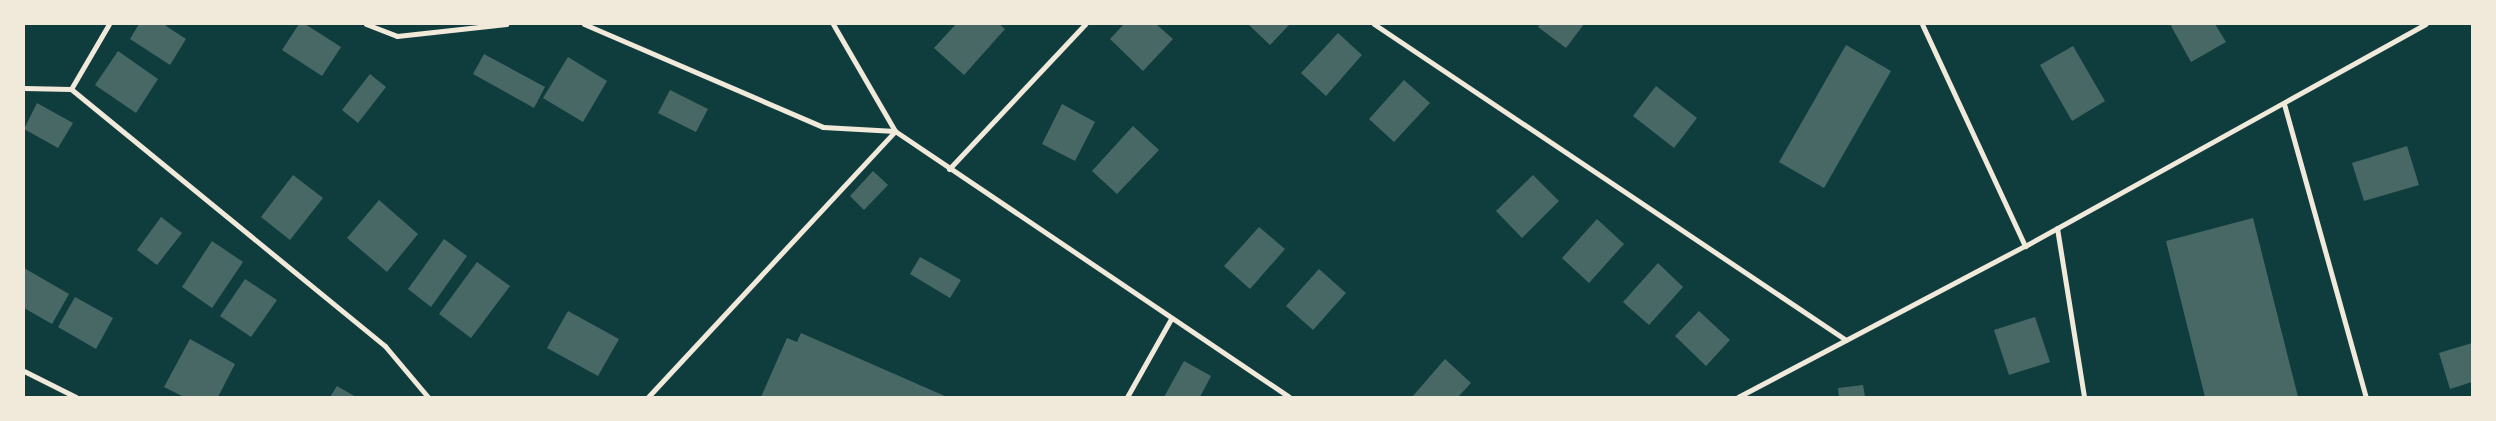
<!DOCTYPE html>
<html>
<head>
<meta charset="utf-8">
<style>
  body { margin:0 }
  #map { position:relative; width:2496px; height:421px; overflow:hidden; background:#0f3d3e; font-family:"Noto Serif",serif }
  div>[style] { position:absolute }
  .building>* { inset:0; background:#486865 }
  .minor>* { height:5px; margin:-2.5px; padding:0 2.5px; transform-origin:2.5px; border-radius:2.5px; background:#f1e9da }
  span { translate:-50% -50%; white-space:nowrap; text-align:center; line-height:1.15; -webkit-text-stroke:4.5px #f1e9da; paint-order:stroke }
  .frame { position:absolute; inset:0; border:25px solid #f1e9da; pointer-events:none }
</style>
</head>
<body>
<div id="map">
  <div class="building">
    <div style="clip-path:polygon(139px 24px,167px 24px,166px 26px,186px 39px,170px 65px,130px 39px)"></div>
    <div style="clip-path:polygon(299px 24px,305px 24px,341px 47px,322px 76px,282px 50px)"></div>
    <div style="clip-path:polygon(956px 24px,999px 24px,1005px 29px,964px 75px,934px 48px)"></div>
    <div style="clip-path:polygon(1124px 24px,1156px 24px,1173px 39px,1143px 71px,1110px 39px)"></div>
    <div style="clip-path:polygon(1248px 24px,1290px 24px,1270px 45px)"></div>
    <div style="clip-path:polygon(1540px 24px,1584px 24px,1566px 48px,1538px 27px)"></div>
    <div style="clip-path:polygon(2170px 24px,2215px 24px,2226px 42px,2191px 62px)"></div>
    <div style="clip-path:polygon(1338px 33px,1362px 55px,1326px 96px,1301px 73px)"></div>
    <div style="clip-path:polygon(1846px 45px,1891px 71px,1824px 188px,1779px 162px)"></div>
    <div style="clip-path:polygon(2073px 46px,2105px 101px,2072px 121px,2040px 65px)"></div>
    <div style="clip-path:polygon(118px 51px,158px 79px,136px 113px,95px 85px)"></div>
    <div style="clip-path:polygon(484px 54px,545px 87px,534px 108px,473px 74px)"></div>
    <div style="clip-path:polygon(568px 57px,607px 81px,583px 122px,543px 98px)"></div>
    <div style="clip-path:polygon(370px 74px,386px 87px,358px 123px,342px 110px)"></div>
    <div style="clip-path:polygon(1404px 80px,1430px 103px,1394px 142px,1369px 119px)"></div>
    <div style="clip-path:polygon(1656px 86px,1697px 118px,1674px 148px,1633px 116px)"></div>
    <div style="clip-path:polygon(670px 90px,708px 109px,696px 132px,658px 113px)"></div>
    <div style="clip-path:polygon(37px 103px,73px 123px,58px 148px,24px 129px)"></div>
    <div style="clip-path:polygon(1062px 104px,1095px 122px,1075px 161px,1042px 144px)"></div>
    <div style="clip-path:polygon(1133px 126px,1159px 150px,1117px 194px,1092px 171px)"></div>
    <div style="clip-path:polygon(2407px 146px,2419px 185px,2364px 201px,2352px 163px)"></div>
    <div style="clip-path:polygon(873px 171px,888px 185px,864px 210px,850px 196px)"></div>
    <div style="clip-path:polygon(293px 175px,323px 198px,290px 240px,261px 217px)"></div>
    <div style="clip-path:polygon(1533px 175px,1559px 201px,1522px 238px,1496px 211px)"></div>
    <div style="clip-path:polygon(379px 200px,418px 234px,387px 272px,347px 238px)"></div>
    <div style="clip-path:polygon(161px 217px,182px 233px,157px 265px,137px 250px)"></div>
    <div style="clip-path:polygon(2253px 218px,2298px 397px,2205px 397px,2166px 241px)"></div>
    <div style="clip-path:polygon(1597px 219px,1624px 244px,1589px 283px,1562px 258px)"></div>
    <div style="clip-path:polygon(1259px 227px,1285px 249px,1250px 289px,1224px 266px)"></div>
    <div style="clip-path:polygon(444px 239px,467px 256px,431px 307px,408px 289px)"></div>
    <div style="clip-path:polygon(212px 241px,243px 262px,212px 308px,182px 287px)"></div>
    <div style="clip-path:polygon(920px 257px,961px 280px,950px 298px,910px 274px)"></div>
    <div style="clip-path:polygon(477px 262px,510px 286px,471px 338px,439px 314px)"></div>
    <div style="clip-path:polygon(1658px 263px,1683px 287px,1649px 325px,1623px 302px)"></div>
    <div style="clip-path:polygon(24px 268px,69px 294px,52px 324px,24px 308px)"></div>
    <div style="clip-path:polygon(1319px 269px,1346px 293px,1313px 330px,1286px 306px)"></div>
    <div style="clip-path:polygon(245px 279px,277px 300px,251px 337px,220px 316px)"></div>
    <div style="clip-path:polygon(75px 297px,113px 318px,96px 349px,58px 327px)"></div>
    <div style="clip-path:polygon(568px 311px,619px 339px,598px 376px,547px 348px)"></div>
    <div style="clip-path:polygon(1699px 311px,1730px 340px,1706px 366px,1675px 336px)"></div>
    <div style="clip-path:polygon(2035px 317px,2050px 362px,2009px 375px,1994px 330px)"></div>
    <div style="clip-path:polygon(801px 333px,947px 397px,761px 397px,787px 338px,797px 342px)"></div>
    <div style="clip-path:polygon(190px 339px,235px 364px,218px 397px,184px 397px,164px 387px)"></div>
    <div style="clip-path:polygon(2472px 343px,2472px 382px,2450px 389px,2439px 353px)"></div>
    <div style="clip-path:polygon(1445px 359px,1471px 383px,1458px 397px,1412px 397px)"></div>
    <div style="clip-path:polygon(1184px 361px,1211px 376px,1200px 397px,1164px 397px)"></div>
    <div style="clip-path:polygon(1863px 385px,1865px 397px,1839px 397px,1838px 388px)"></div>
    <div style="clip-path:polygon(337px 386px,356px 397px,330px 397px)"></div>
  </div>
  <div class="minor">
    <div style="left:366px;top:24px;width:33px;rotate:21deg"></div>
    <div style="left:397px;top:36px;width:110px;rotate:-6.3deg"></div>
    <div style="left:584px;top:24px;width:260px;rotate:23.3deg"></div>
    <div style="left:823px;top:127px;width:72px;rotate:3.2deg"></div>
    <div style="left:833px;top:24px;width:124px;rotate:59.9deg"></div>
    <div style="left:895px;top:131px;width:475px;rotate:34deg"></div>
    <div style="left:1374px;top:24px;width:568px;rotate:33.8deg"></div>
    <div style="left:1922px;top:24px;width:245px;rotate:65.1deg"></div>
    <div style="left:24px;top:88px;width:47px;rotate:1.2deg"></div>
    <div style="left:71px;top:89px;width:406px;rotate:39.3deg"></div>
    <div style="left:385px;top:346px;width:67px;rotate:49.9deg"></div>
    <div style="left:71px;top:89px;width:75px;rotate:-59.7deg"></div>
    <div style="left:2284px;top:104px;width:304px;rotate:74.4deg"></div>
    <div style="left:949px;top:169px;width:199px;rotate:-46.8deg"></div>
    <div style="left:2057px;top:228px;width:171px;rotate:80.9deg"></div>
    <div style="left:24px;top:371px;width:58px;rotate:26.6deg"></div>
    <div style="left:648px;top:397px;width:363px;rotate:-47.1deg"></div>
    <div style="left:1127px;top:397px;width:90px;rotate:-60.6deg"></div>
    <div style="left:1738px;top:397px;width:324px;rotate:-27.8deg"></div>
    <div style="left:2025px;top:246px;width:458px;rotate:-29deg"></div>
  </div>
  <div class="frame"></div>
</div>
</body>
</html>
